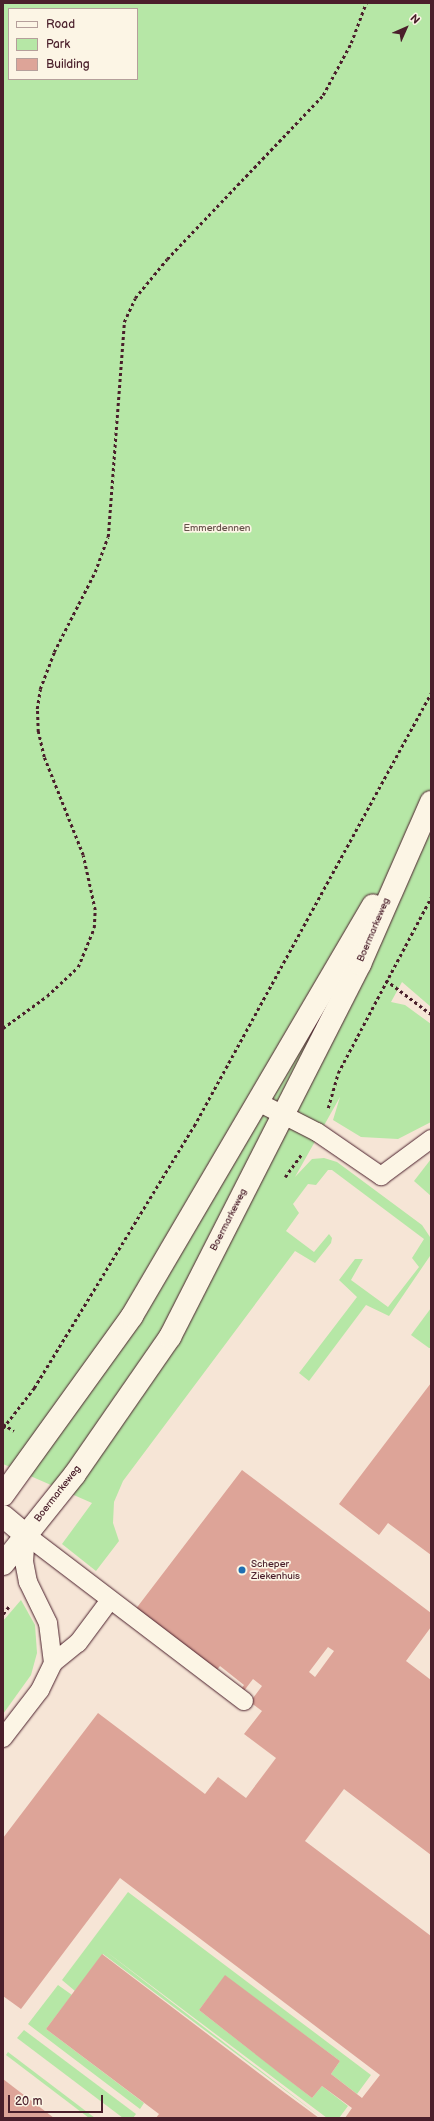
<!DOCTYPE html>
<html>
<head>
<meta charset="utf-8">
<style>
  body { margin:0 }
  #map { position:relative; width:434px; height:2121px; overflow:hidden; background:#f6e5d6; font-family:"Balsamiq Sans",sans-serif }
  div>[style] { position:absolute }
  .green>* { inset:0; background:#b6e7a6 }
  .building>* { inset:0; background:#dda498 }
  .path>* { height:2.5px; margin-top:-1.25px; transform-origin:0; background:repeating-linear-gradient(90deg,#4a1f2b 0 3px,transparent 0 6px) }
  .roads { filter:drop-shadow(0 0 1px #4a1f2b) drop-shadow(0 0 1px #4a1f2b) }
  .service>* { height:18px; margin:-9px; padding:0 9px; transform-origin:9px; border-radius:9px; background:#fcf5e5 }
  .minor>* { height:22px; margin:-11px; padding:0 11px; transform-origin:11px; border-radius:11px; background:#fcf5e5 }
  .tertiary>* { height:22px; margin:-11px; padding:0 11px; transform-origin:11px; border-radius:11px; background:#fcf5e5 }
  .dots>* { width:11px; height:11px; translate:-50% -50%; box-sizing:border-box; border:2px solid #fcf5e5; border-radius:50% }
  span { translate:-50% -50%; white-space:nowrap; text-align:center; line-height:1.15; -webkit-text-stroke:3.5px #fcf5e5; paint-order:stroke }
  .park-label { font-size:10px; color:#65514a }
  .street-label { font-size:10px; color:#4a1f2b }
  .poi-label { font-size:10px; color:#4a1f2b }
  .left { translate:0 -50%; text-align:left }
  .frame { position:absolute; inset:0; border:4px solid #4a1f2b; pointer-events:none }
  .legend { position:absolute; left:8px; top:8px; width:130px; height:72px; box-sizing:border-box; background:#fcf5e5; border:1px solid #b59f9b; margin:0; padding:5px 7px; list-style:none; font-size:12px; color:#4a1f2b }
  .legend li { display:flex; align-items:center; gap:8px; height:20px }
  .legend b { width:20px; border:1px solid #b59f9b }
  .north { position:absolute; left:386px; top:8px; width:40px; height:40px; -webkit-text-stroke:3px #fcf5e5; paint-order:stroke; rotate:45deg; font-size:11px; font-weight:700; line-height:16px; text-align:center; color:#4a1f2b }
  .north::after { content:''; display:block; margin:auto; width:14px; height:18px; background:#4a1f2b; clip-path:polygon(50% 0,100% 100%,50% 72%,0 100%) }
  .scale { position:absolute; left:8px; top:2095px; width:95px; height:18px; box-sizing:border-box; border:2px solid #4a1f2b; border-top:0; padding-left:5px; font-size:12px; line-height:14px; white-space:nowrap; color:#4a1f2b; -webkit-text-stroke:3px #fcf5e5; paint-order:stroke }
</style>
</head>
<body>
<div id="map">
  <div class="green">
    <div style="clip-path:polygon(evenodd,3px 3px,431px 3px,431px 1007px,402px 982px,391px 1002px,405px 1005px,431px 1024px,431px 1122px,398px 1139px,361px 1137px,333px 1120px,340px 1097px,295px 1177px,312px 1159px,324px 1158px,337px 1162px,422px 1225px,430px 1237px,430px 1256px,389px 1316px,366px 1305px,309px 1381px,299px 1373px,357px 1297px,339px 1280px,355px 1259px,363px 1259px,351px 1280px,388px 1307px,419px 1267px,412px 1258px,424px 1239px,332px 1170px,328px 1170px,316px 1185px,308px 1184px,293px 1204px,299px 1213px,286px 1231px,314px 1252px,329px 1234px,332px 1238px,331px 1243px,315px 1263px,295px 1251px,123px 1481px,114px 1502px,113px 1523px,119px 1541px,96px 1571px,62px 1544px,92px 1503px,3px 1464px,3px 3px,9px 9px,137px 9px,137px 79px,9px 79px,9px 9px)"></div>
    <div style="clip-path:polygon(431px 1159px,431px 1196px,414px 1181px)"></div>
    <div style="clip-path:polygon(431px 1308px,431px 1348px,429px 1348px,411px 1335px)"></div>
    <div style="clip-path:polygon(21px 1600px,35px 1625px,37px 1653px,31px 1675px,3px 1714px,3px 1621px)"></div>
    <div style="clip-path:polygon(128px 1892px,371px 2075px,357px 2094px,331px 2074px,340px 2061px,225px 1976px,199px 2010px,312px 2098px,322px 2086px,348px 2106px,339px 2118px,327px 2118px,104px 1950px,322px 2118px,103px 1954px,75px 1991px,62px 1980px)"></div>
    <div style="clip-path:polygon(58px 1985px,72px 1995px,46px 2029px,144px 2103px,140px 2109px,28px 2024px)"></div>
    <div style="clip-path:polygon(24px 2030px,136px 2114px,133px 2118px,123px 2118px,17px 2038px)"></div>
    <div style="clip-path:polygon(8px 2052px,95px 2118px,89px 2118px,6px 2055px)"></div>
  </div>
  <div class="building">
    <div style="clip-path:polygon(431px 1383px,431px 1555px,388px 1523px,379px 1535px,339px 1504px)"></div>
    <div style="clip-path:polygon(evenodd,242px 1470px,431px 1613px,431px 1627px,406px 1661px,431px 1680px,431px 1855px,344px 1789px,305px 1841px,431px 1936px,431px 2118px,345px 2118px,352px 2108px,322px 2086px,312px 2098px,278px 2072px,199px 2010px,225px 1975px,340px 2061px,331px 2074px,362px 2098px,380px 2075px,120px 1878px,21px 2009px,3px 1996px,3px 1838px,98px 1713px,205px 1794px,218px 1777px,246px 1798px,276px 1758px,244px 1734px,262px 1711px,250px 1702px,262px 1686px,253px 1679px,237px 1700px,235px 1698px,244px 1685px,220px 1666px,216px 1671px,135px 1610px,242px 1470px,328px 1647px,334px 1651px,315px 1677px,309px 1672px,328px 1647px)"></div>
    <div style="clip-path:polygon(102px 1954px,285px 2093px,319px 2118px,156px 2118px,159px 2114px,46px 2029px)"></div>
    <div style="clip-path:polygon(3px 2079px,54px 2118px,3px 2118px)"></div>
  </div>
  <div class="path">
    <div style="left:386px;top:980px;width:56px;rotate:37.1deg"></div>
    <div style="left:3px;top:1028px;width:54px;rotate:-36deg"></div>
    <div style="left:47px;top:996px;width:42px;rotate:-43.1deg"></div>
    <div style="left:78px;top:967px;width:42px;rotate:-67.7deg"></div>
    <div style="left:94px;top:928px;width:18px;rotate:-87deg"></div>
    <div style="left:95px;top:910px;width:56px;rotate:-102.3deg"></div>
    <div style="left:83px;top:855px;width:105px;rotate:-111.7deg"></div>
    <div style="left:44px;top:757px;width:26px;rotate:-103deg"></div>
    <div style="left:38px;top:732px;width:23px;rotate:-92deg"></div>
    <div style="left:37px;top:709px;width:20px;rotate:-81deg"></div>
    <div style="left:40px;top:689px;width:40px;rotate:-69deg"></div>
    <div style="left:54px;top:652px;width:90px;rotate:-62.9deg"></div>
    <div style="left:95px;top:572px;width:37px;rotate:-70deg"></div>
    <div style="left:108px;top:537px;width:216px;rotate:-85.7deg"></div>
    <div style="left:124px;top:322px;width:26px;rotate:-65deg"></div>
    <div style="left:135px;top:298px;width:50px;rotate:-50.6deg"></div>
    <div style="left:167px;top:259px;width:226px;rotate:-46.4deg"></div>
    <div style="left:323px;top:95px;width:59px;rotate:-61.7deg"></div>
    <div style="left:351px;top:43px;width:43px;rotate:-69.4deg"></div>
    <div style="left:328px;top:1108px;width:36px;rotate:-74deg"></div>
    <div style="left:338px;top:1073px;width:199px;rotate:-62.1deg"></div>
    <div style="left:285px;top:1177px;width:29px;rotate:-54deg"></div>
    <div style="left:3px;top:1424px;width:13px;rotate:32deg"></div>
    <div style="left:3px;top:1428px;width:51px;rotate:-52.2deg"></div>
    <div style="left:34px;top:1388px;width:307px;rotate:-58.6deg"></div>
    <div style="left:194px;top:1126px;width:494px;rotate:-61.3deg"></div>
    <div style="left:3px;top:1614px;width:11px;rotate:-52deg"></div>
  </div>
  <div class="roads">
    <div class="service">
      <div style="left:258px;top:1102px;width:66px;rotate:27deg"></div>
      <div style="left:317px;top:1132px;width:78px;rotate:34.5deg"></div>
      <div style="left:381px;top:1176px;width:62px;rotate:-36.5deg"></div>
      <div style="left:26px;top:1535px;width:274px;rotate:37.3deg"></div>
      <div style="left:53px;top:1663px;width:32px;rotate:-39deg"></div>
      <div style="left:78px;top:1643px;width:54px;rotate:-53.3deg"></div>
      <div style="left:3px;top:1738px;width:61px;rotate:-52.4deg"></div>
      <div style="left:40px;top:1690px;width:30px;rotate:-64deg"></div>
      <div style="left:53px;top:1663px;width:40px;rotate:-97.1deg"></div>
      <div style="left:48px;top:1623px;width:46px;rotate:-116deg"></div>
      <div style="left:28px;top:1582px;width:20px;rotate:-101deg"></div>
      <div style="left:24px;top:1562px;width:27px;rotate:-86deg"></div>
    </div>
    <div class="minor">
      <div style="left:3px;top:1516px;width:30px;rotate:40deg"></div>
    </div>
    <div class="tertiary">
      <div style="left:3px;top:1495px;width:221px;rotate:-54.2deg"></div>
      <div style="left:132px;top:1316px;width:476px;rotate:-59.6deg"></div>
      <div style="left:3px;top:1564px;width:115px;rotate:-51.3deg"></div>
      <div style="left:75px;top:1474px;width:167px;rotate:-55.3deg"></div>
      <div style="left:170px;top:1337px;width:419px;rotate:-63deg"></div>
      <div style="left:360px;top:964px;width:177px;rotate:-66.3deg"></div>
    </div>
  </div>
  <div class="dots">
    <div style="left:242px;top:1570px;background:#1f6fb2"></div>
  </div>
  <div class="park-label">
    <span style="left:217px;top:529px">Emmerdennen</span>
  </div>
  <div class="street-label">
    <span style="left:374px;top:930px;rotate:-67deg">Boermarkeweg</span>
    <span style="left:229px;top:1220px;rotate:-63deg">Boermarkeweg</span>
    <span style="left:58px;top:1494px;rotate:-52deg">Boermarkeweg</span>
  </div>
  <div class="poi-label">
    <span class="left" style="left:251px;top:1570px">Scheper<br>Ziekenhuis</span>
  </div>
  <div class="frame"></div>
  <ul class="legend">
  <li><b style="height:5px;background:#fcf5e5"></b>Road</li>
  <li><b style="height:11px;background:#b6e7a6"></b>Park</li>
  <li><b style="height:11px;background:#dda498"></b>Building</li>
  </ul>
  <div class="north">N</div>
  <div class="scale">20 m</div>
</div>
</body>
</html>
